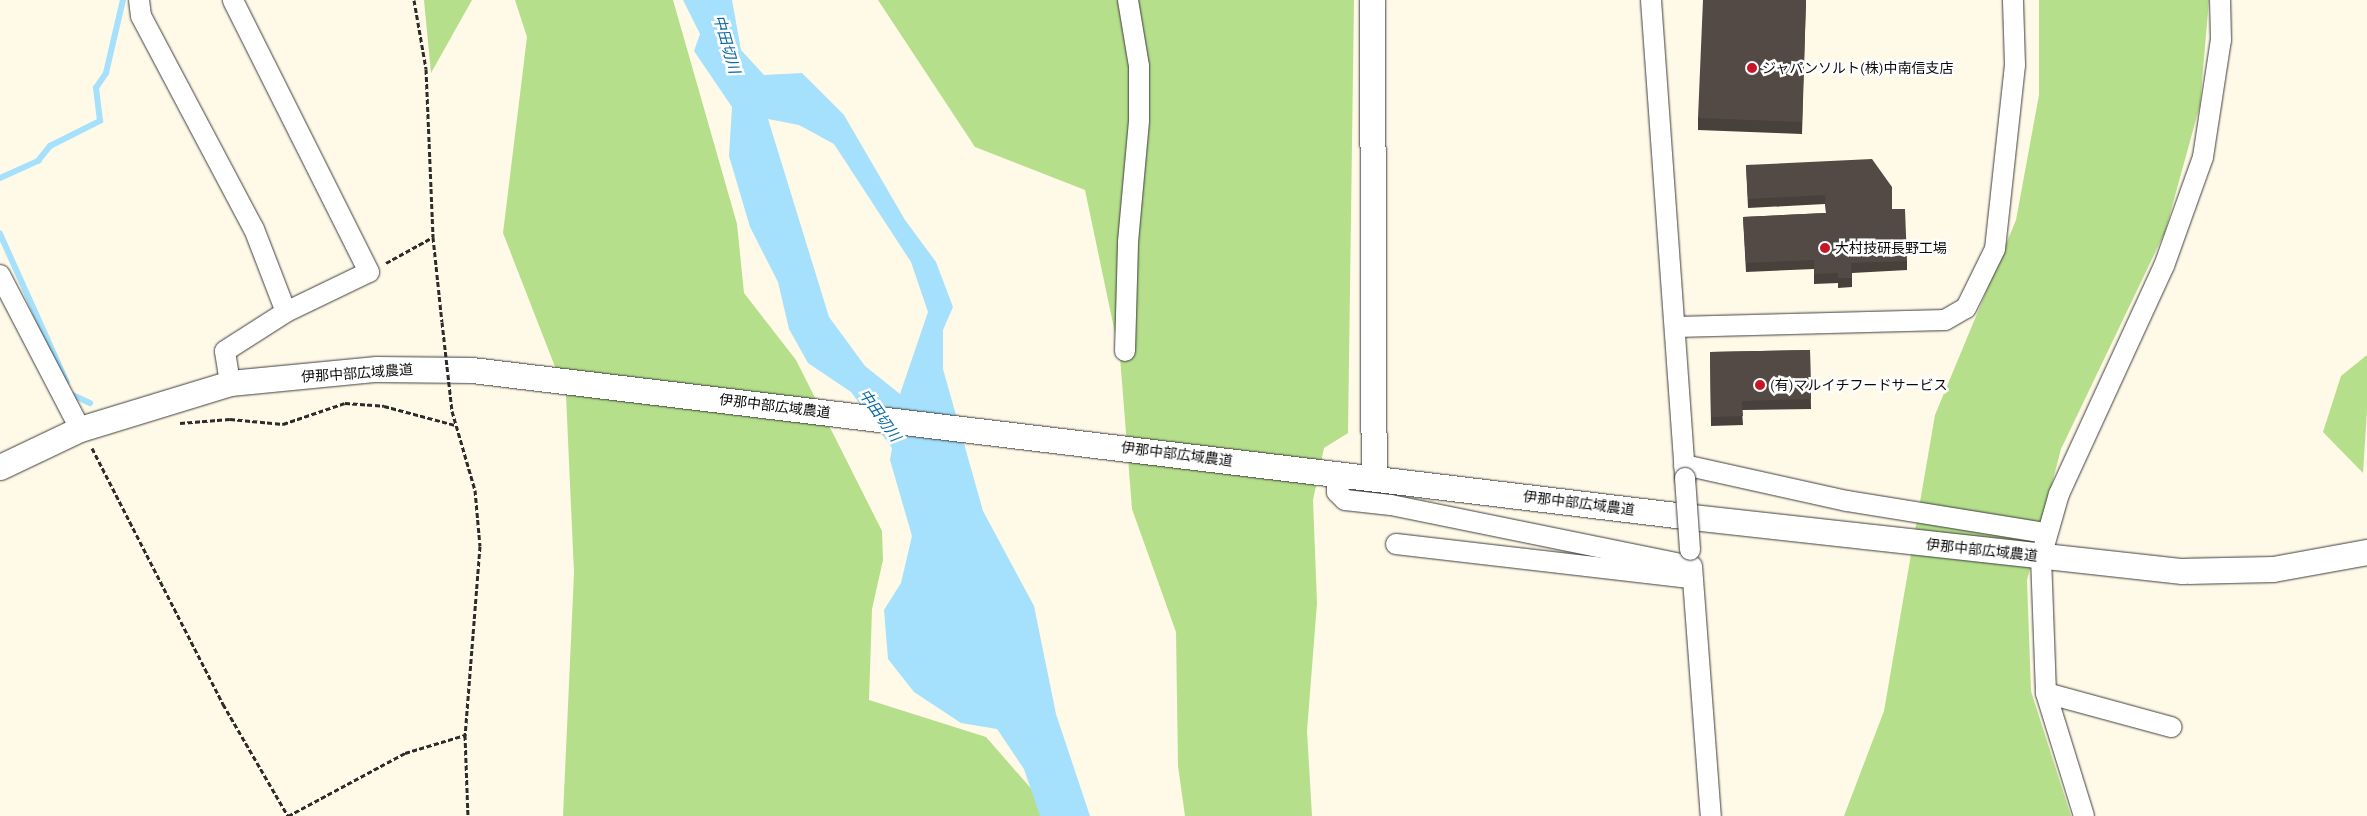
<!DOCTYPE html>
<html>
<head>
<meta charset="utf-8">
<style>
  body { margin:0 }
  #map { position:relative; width:2367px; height:816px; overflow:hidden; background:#fff9e7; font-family:"Source Serif 4","Noto Sans JP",serif }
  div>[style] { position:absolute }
  .forest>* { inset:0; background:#b5df8b }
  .water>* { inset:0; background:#a5e0fc }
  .stream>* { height:5.5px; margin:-2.75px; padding:0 2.75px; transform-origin:2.75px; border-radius:2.75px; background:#a5e0fc }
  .path>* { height:3px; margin-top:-1.5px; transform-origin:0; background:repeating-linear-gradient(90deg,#2c2c2c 0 5px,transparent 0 7.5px) }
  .roads { filter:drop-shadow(0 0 1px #3d3d3d) drop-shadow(0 0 1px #3d3d3d) }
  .minor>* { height:20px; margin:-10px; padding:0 10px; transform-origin:10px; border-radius:10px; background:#fff }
  .tertiary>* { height:25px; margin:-12.5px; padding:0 12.5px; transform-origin:12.5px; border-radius:12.5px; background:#fff }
  .path-bridge>* { height:3px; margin-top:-1.5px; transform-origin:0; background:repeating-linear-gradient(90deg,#2c2c2c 0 5px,transparent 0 7.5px) }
  .bridges { filter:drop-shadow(0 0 1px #3d3d3d) drop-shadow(0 0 1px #3d3d3d) }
  .minor-bridge>* { height:20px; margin:-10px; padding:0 10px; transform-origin:10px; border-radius:10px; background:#fff }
  .wall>* { inset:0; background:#47403b }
  .building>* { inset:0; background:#534a45 }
  .dots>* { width:14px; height:14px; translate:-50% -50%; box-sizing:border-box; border:2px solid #fff; border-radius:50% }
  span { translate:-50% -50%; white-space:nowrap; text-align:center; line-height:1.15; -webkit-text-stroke:5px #fff; paint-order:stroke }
  .poi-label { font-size:14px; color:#0a0a0a }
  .left { translate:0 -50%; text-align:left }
  .street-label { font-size:14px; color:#0a0a0a }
  .water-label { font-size:15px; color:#0969a6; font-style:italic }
</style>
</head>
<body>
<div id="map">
  <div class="forest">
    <div style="clip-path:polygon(424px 0,472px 0,431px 73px)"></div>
    <div style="clip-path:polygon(515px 0,673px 0,737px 224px,744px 293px,796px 360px,882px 531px,883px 560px,872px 609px,869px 700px,986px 737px,1055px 816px,563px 816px,574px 573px,566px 395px,503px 233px,527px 37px)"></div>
    <div style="clip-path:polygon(878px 0,1354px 0,1348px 433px,1324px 448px,1313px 500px,1317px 603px,1307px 731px,1312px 816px,1185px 816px,1178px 766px,1176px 632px,1132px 509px,1120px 357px,1085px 190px,975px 147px)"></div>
    <div style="clip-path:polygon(2039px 0,2209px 0,2200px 105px,2165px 232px,2061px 449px,2027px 580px,2031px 691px,2071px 816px,1844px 816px,1884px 711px,1935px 415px,2016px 220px,2039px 95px)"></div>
    <div style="clip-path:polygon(2367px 355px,2367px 410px,2363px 473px,2323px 432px,2341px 376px)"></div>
  </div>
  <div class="water">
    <div style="clip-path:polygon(evenodd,683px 0,732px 0,741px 50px,764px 75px,802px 73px,844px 115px,905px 220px,936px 262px,953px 307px,943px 330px,943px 369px,983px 511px,1034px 606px,1056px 714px,1090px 816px,1040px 816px,1024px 769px,997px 729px,961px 723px,914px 692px,888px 659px,884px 610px,901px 583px,912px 536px,890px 460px,892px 448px,851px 392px,808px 363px,789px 329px,778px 282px,750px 227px,729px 156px,732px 107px,694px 51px,700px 34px,683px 0,768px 119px,799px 125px,834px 144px,911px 262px,928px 312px,900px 394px,865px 366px,829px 317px,768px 119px)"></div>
  </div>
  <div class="stream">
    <div style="left:0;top:178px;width:42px;rotate:-24.1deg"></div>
    <div style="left:38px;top:161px;width:19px;rotate:-51deg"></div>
    <div style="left:50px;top:146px;width:56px;rotate:-26.6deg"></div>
    <div style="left:100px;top:121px;width:33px;rotate:-97deg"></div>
    <div style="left:96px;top:88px;width:18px;rotate:-56deg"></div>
    <div style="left:106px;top:73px;width:75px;rotate:-76.9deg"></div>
    <div style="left:0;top:233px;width:163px;rotate:65.8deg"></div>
    <div style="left:73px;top:395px;width:19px;rotate:25deg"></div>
  </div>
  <div class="path">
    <div style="left:414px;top:0;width:70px;rotate:80.1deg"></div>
    <div style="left:426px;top:69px;width:168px;rotate:87.6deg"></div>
    <div style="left:386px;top:263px;width:54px;rotate:-29deg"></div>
    <div style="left:433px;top:237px;width:85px;rotate:84deg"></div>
    <div style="left:452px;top:411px;width:82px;rotate:73.8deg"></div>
    <div style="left:475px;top:490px;width:56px;rotate:84.9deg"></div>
    <div style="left:480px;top:546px;width:190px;rotate:94.5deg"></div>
    <div style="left:465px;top:735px;width:81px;rotate:87.9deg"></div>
    <div style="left:180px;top:423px;width:50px;rotate:-4.6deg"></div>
    <div style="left:230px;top:419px;width:53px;rotate:5.4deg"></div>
    <div style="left:283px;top:424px;width:65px;rotate:-18.7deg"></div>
    <div style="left:345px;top:403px;width:39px;rotate:4deg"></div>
    <div style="left:384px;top:406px;width:73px;rotate:15deg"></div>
    <div style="left:92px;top:448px;width:288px;rotate:62.9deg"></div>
    <div style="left:223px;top:704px;width:129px;rotate:59.9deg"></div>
    <div style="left:288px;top:816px;width:133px;rotate:-28.3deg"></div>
    <div style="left:405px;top:753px;width:63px;rotate:-16.7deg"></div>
  </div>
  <div class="roads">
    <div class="minor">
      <div style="left:139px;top:0;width:16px;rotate:83deg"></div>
      <div style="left:141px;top:16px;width:241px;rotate:62.1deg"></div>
      <div style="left:254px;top:229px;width:89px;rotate:68.9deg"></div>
      <div style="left:1651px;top:0;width:479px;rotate:85.9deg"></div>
      <div style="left:0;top:275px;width:174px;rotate:62.5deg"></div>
      <div style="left:1676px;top:327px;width:269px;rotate:-1.5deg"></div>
      <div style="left:1945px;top:320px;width:24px;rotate:-30deg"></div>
      <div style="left:1966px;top:308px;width:66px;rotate:-63.8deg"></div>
      <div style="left:1995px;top:249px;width:185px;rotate:-83.8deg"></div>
      <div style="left:2015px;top:65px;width:65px;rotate:-91.8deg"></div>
      <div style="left:1125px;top:351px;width:109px;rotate:-88.4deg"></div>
      <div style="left:1128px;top:242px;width:122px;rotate:-84.8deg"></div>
      <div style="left:1139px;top:120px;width:54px;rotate:-90deg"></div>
      <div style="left:1139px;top:66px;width:67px;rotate:-99.5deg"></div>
      <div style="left:230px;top:383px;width:32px;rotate:-99deg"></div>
      <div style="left:225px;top:351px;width:72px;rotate:-32.6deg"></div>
      <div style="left:286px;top:312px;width:92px;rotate:-25.7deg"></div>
      <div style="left:369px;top:272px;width:304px;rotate:-116.6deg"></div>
      <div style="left:1684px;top:465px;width:167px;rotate:12.5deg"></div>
      <div style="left:1847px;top:501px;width:201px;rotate:9.2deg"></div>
      <div style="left:1337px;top:473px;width:19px;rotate:90deg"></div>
      <div style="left:1337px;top:492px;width:11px;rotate:45deg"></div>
      <div style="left:1345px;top:500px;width:46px;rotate:6.2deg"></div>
      <div style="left:1391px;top:505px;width:306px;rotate:11.5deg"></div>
      <div style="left:1396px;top:544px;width:298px;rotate:6.6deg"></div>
      <div style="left:1692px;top:566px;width:251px;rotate:85.7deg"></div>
      <div style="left:2046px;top:693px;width:130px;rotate:15.2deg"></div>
      <div style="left:2084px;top:816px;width:129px;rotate:-107.2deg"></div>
      <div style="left:2046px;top:693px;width:136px;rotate:-92.1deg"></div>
      <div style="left:2041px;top:557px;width:66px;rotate:-74.1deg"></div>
      <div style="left:2059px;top:494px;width:251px;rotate:-65.3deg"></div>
      <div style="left:2164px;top:266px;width:116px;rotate:-70.3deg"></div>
      <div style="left:2203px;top:157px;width:118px;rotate:-81.3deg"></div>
      <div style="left:2221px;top:40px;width:40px;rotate:-91.4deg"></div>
    </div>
    <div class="tertiary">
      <div style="left:1372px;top:0;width:477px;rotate:89.8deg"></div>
      <div style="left:0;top:467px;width:89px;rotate:-25.4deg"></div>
      <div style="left:80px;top:429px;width:157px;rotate:-17deg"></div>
      <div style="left:230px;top:383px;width:147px;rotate:-5.5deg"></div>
      <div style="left:376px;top:369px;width:96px;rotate:0.6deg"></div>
      <div style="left:472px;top:370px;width:1229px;rotate:6.87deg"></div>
      <div style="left:1692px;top:517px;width:493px;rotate:6.3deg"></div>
      <div style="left:2182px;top:571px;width:91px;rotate:-1.3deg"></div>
      <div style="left:2273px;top:569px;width:96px;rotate:-10.3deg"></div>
    </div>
  </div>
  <div class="path-bridge">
    <div style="left:442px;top:322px;width:90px;rotate:83.6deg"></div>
  </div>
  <div class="bridges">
    <div class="minor-bridge">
      <div style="left:1685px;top:478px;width:72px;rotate:86deg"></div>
    </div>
  </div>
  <div class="wall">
    <div style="clip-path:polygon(1806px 0,1802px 134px,1698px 130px,1698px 118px)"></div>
    <div style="clip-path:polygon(1746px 165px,1892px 209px,1907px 261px,1907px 270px,1852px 273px,1852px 287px,1838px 288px,1838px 283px,1814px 284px,1814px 269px,1746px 272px,1743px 217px,1826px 213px,1825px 204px,1748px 208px)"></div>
    <div style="clip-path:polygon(1810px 350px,1811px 409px,1742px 410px,1743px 425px,1711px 426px,1710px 352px)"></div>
  </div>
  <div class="building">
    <div style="clip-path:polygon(1703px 0,1806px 0,1802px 122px,1698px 118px)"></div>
    <div style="clip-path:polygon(1872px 159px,1892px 187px,1892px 209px,1905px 209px,1907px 261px,1851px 263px,1852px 278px,1838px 278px,1838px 273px,1814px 274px,1814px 260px,1746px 263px,1743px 217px,1826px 213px,1825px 195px,1748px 199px,1746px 165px)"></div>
    <div style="clip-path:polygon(1810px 350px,1811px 399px,1742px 401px,1743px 416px,1711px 417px,1710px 352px)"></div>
  </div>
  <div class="dots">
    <div style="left:1752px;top:68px;background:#c61627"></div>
    <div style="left:1825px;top:248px;background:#c61627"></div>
    <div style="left:1760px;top:385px;background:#c61627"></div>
  </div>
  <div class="poi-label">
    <span class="left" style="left:1762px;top:68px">ジャパンソルト(株)中南信支店</span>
    <span class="left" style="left:1835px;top:248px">大村技研長野工場</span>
    <span class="left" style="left:1770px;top:385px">(有)マルイチフードサービス</span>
  </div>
  <div class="street-label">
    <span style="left:357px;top:373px;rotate:-4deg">伊那中部広域農道</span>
    <span style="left:775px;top:406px;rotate:7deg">伊那中部広域農道</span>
    <span style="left:1177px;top:454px;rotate:7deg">伊那中部広域農道</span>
    <span style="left:1579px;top:503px;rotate:7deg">伊那中部広域農道</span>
    <span style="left:1982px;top:550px;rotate:6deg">伊那中部広域農道</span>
  </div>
  <div class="water-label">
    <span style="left:727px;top:44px;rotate:74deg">中田切川</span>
    <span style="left:880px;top:415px;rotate:55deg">中田切川</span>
  </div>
</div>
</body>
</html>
